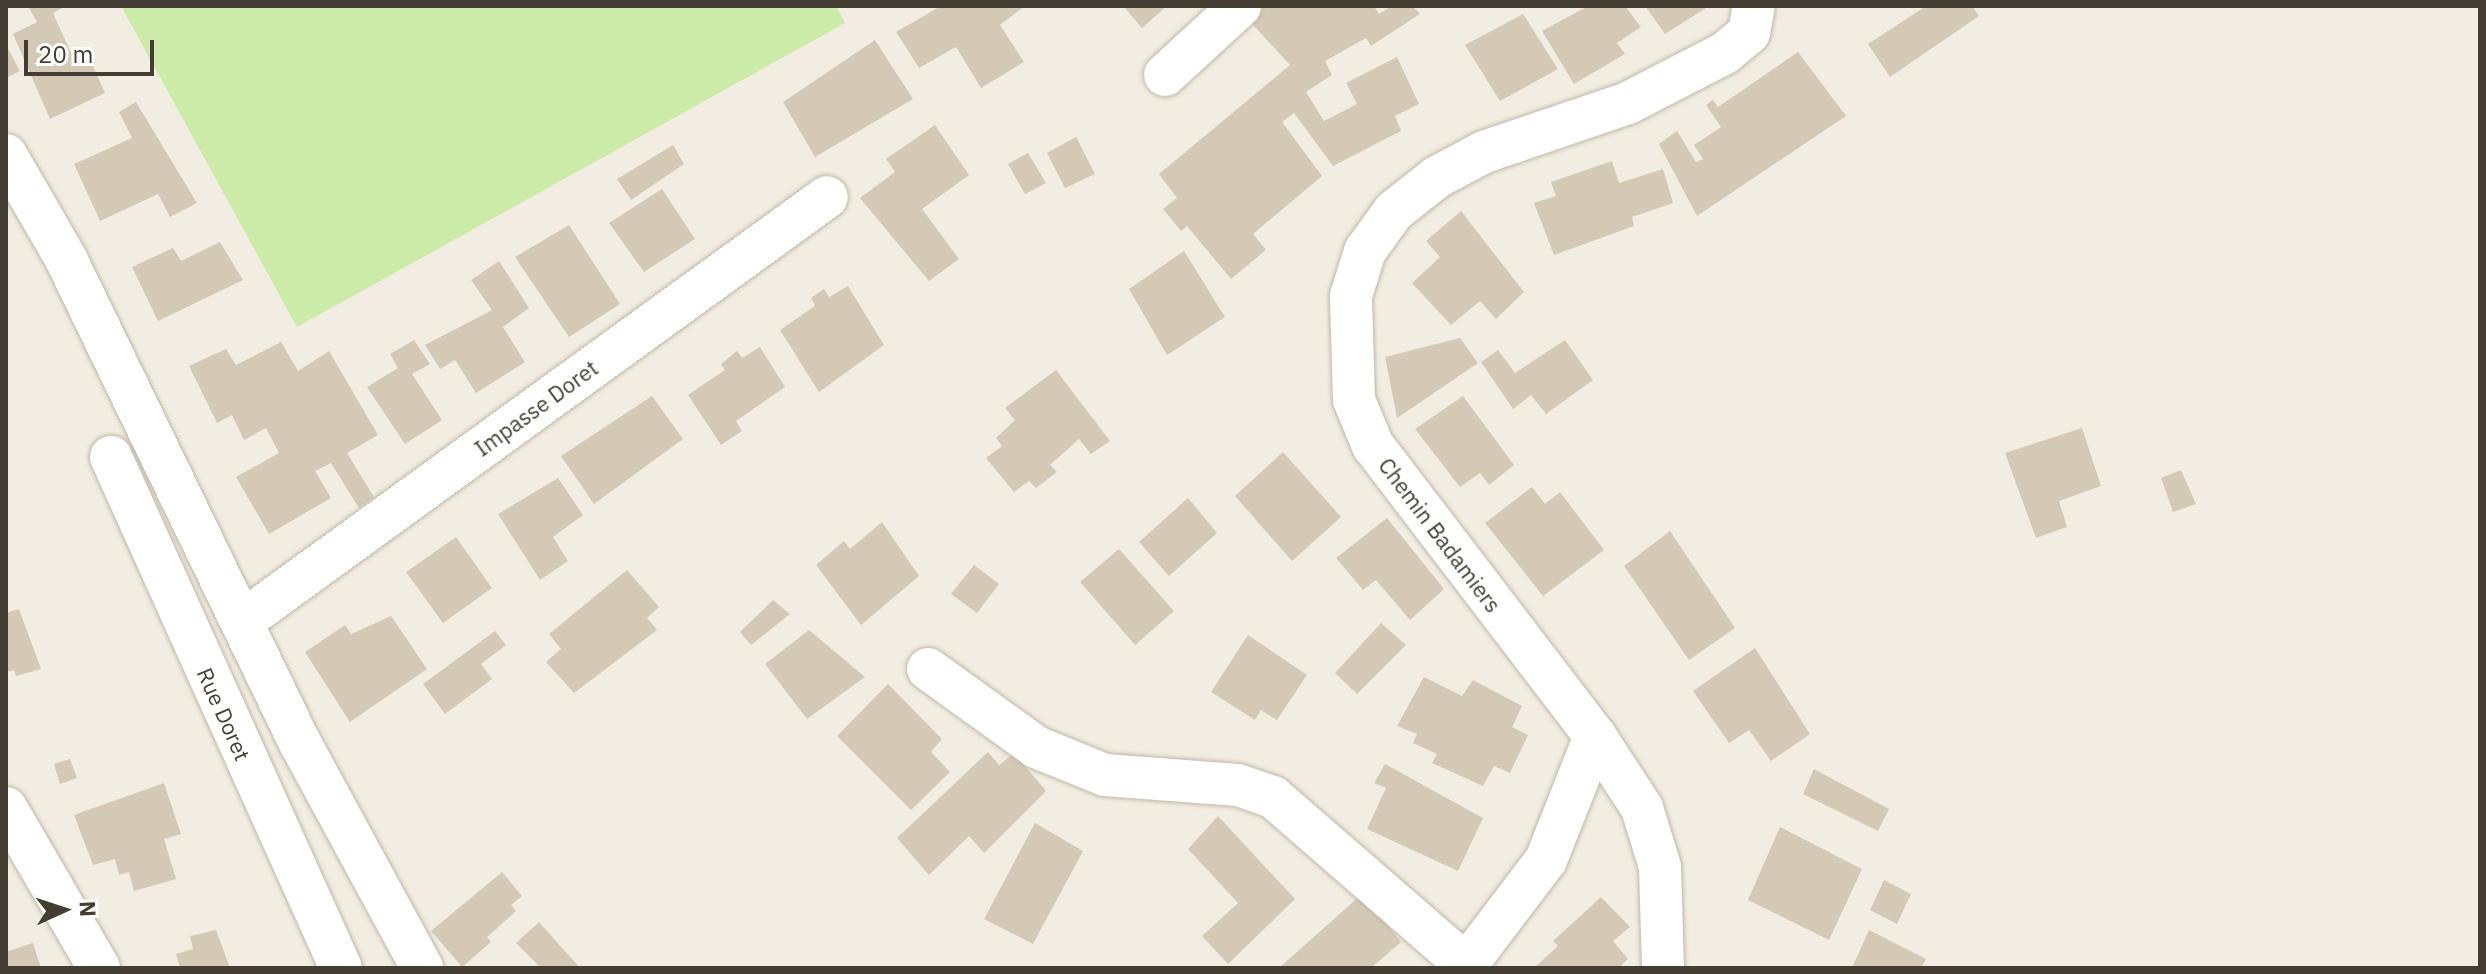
<!DOCTYPE html>
<html>
<head>
<meta charset="utf-8">
<style>
  body { margin:0 }
  #map { position:relative; width:2486px; height:974px; overflow:hidden; background:#f2ede2; font-family:"IBM Plex Sans",sans-serif }
  div>[style] { position:absolute }
  .green>* { inset:0; background:#cceaa8 }
  .building>* { inset:0; background:#d4c9b7 }
  .roads { filter:drop-shadow(0 0 2px #c1b8a8) drop-shadow(0 0 2px #c1b8a8) }
  .minor>* { height:42px; margin:-21px; padding:0 21px; transform-origin:21px; border-radius:21px; background:#fff }
  span { translate:-50% -50%; white-space:nowrap; text-align:center; line-height:1.15; -webkit-text-stroke:6px #fff; paint-order:stroke }
  .street-label { font-size:22px; color:#443d33 }
  .frame { position:absolute; inset:0; border:8px solid #443d33; pointer-events:none }
  .north { position:absolute; left:24px; top:870px; width:80px; height:80px; -webkit-text-stroke:6px #fff; paint-order:stroke; rotate:87deg; font-size:22px; font-weight:700; line-height:32px; text-align:center; color:#443d33 }
  .north::after { content:''; display:block; margin:auto; width:28px; height:36px; background:#443d33; clip-path:polygon(50% 0,100% 100%,50% 72%,0 100%) }
  .scale { position:absolute; left:24px; top:40px; width:130px; height:36px; box-sizing:border-box; border:4px solid #443d33; border-top:0; padding-left:10px; font-size:24px; line-height:28px; white-space:nowrap; color:#443d33; -webkit-text-stroke:6px #fff; paint-order:stroke }
</style>
</head>
<body>
<div id="map">
  <div class="green">
    <div style="clip-path:polygon(121px 6px,836px 6px,845px 23px,297px 327px)"></div>
  </div>
  <div class="building">
    <div style="clip-path:polygon(28px 6px,66px 6px,53px 13px,76px 64px,89px 57px,105px 93px,50px 119px,13px 34px,37px 22px)"></div>
    <div style="clip-path:polygon(941px 6px,1025px 6px,1000px 25px,1024px 62px,981px 88px,956px 47px,919px 68px,896px 32px)"></div>
    <div style="clip-path:polygon(1123px 6px,1167px 6px,1142px 28px)"></div>
    <div style="clip-path:polygon(1257px 6px,1374px 6px,1379px 14px,1392px 6px,1413px 6px,1420px 14px,1371px 46px,1366px 38px,1325px 61px,1332px 75px,1306px 92px,1324px 121px,1357px 104px,1346px 83px,1397px 57px,1419px 104px,1395px 116px,1401px 131px,1333px 166px,1294px 113px,1282px 122px,1322px 176px,1253px 234px,1266px 250px,1231px 279px,1187px 226px,1181px 231px,1163px 209px,1177px 198px,1159px 174px,1290px 65px,1244px 15px)"></div>
    <div style="clip-path:polygon(1588px 6px,1625px 6px,1641px 27px,1617px 43px,1625px 54px,1574px 84px,1542px 31px)"></div>
    <div style="clip-path:polygon(1645px 6px,1705px 6px,1706px 8px,1665px 34px)"></div>
    <div style="clip-path:polygon(1926px 6px,1972px 6px,1979px 16px,1890px 77px,1868px 44px)"></div>
    <div style="clip-path:polygon(1523px 14px,1558px 69px,1500px 101px,1465px 45px)"></div>
    <div style="clip-path:polygon(875px 40px,913px 99px,815px 157px,783px 102px)"></div>
    <div style="clip-path:polygon(6px 45px,20px 71px,6px 78px)"></div>
    <div style="clip-path:polygon(1798px 52px,1846px 116px,1697px 216px,1659px 144px,1677px 131px,1696px 162px,1703px 159px,1694px 145px,1721px 127px,1706px 105px,1713px 100px,1718px 107px)"></div>
    <div style="clip-path:polygon(136px 102px,197px 203px,170px 217px,158px 194px,100px 221px,74px 164px,132px 138px,119px 112px)"></div>
    <div style="clip-path:polygon(935px 125px,969px 175px,922px 209px,959px 259px,929px 281px,860px 198px,895px 172px,886px 159px)"></div>
    <div style="clip-path:polygon(1076px 137px,1095px 174px,1065px 188px,1047px 153px)"></div>
    <div style="clip-path:polygon(673px 145px,684px 164px,631px 200px,617px 179px)"></div>
    <div style="clip-path:polygon(1028px 153px,1046px 183px,1025px 194px,1008px 164px)"></div>
    <div style="clip-path:polygon(1612px 161px,1619px 183px,1663px 169px,1673px 203px,1632px 217px,1634px 226px,1554px 255px,1534px 203px,1556px 196px,1551px 182px)"></div>
    <div style="clip-path:polygon(662px 189px,695px 239px,644px 272px,609px 223px)"></div>
    <div style="clip-path:polygon(1461px 211px,1524px 292px,1496px 319px,1480px 301px,1451px 325px,1412px 283px,1440px 257px,1426px 241px)"></div>
    <div style="clip-path:polygon(569px 225px,620px 304px,569px 337px,515px 257px)"></div>
    <div style="clip-path:polygon(220px 242px,243px 280px,158px 321px,132px 267px,173px 248px,181px 261px)"></div>
    <div style="clip-path:polygon(1184px 251px,1225px 317px,1167px 355px,1129px 289px)"></div>
    <div style="clip-path:polygon(499px 261px,529px 308px,503px 327px,525px 362px,476px 393px,455px 360px,440px 369px,425px 345px,492px 310px,471px 280px)"></div>
    <div style="clip-path:polygon(848px 286px,884px 345px,819px 392px,780px 330px,815px 306px,811px 298px,824px 289px,829px 297px)"></div>
    <div style="clip-path:polygon(1460px 338px,1478px 363px,1397px 418px,1385px 357px)"></div>
    <div style="clip-path:polygon(414px 340px,430px 364px,412px 374px,442px 420px,405px 444px,367px 387px,398px 368px,390px 354px)"></div>
    <div style="clip-path:polygon(1565px 340px,1593px 380px,1546px 414px,1531px 395px,1513px 409px,1481px 362px,1498px 350px,1515px 373px)"></div>
    <div style="clip-path:polygon(281px 342px,298px 371px,329px 351px,378px 435px,347px 453px,374px 497px,359px 508px,331px 463px,315px 471px,331px 498px,269px 534px,236px 477px,279px 453px,266px 428px,244px 440px,232px 415px,217px 423px,189px 366px,226px 349px,236px 365px)"></div>
    <div style="clip-path:polygon(760px 347px,785px 387px,736px 421px,742px 431px,721px 445px,688px 395px,725px 370px,721px 364px,737px 351px,742px 358px)"></div>
    <div style="clip-path:polygon(1056px 370px,1110px 441px,1091px 454px,1079px 439px,1050px 465px,1057px 472px,1036px 488px,1029px 481px,1014px 492px,986px 458px,1002px 446px,996px 438px,1015px 420px,1005px 408px)"></div>
    <div style="clip-path:polygon(652px 396px,683px 439px,594px 504px,561px 456px)"></div>
    <div style="clip-path:polygon(1463px 396px,1514px 465px,1489px 485px,1480px 473px,1460px 487px,1415px 429px)"></div>
    <div style="clip-path:polygon(2082px 428px,2101px 486px,2059px 501px,2067px 527px,2036px 538px,2005px 453px)"></div>
    <div style="clip-path:polygon(1283px 452px,1341px 517px,1292px 561px,1235px 496px)"></div>
    <div style="clip-path:polygon(2181px 470px,2196px 504px,2173px 512px,2161px 478px)"></div>
    <div style="clip-path:polygon(558px 478px,583px 515px,553px 537px,568px 561px,540px 580px,498px 514px)"></div>
    <div style="clip-path:polygon(1532px 487px,1545px 504px,1560px 492px,1604px 550px,1543px 596px,1485px 523px)"></div>
    <div style="clip-path:polygon(1188px 498px,1217px 533px,1169px 576px,1139px 542px)"></div>
    <div style="clip-path:polygon(1387px 518px,1444px 589px,1410px 620px,1376px 580px,1363px 590px,1336px 558px)"></div>
    <div style="clip-path:polygon(882px 522px,919px 576px,861px 625px,816px 565px,844px 541px,850px 549px)"></div>
    <div style="clip-path:polygon(1670px 531px,1735px 628px,1689px 660px,1624px 566px)"></div>
    <div style="clip-path:polygon(456px 537px,492px 588px,443px 623px,406px 572px)"></div>
    <div style="clip-path:polygon(1119px 549px,1174px 611px,1135px 645px,1080px 582px)"></div>
    <div style="clip-path:polygon(974px 565px,999px 584px,977px 613px,951px 594px)"></div>
    <div style="clip-path:polygon(627px 570px,659px 607px,647px 618px,657px 630px,574px 693px,546px 662px,561px 649px,549px 634px)"></div>
    <div style="clip-path:polygon(773px 600px,790px 614px,751px 645px,740px 632px)"></div>
    <div style="clip-path:polygon(19px 609px,41px 669px,16px 676px,14px 670px,6px 672px,6px 613px)"></div>
    <div style="clip-path:polygon(391px 616px,427px 669px,350px 722px,305px 652px,345px 625px,351px 634px)"></div>
    <div style="clip-path:polygon(1381px 623px,1406px 645px,1357px 694px,1335px 673px)"></div>
    <div style="clip-path:polygon(809px 630px,865px 677px,807px 719px,765px 664px)"></div>
    <div style="clip-path:polygon(495px 631px,506px 645px,481px 664px,492px 679px,445px 714px,423px 684px)"></div>
    <div style="clip-path:polygon(1248px 635px,1307px 675px,1277px 720px,1261px 710px,1255px 720px,1211px 692px)"></div>
    <div style="clip-path:polygon(1755px 648px,1810px 734px,1771px 761px,1749px 730px,1729px 743px,1693px 691px)"></div>
    <div style="clip-path:polygon(1424px 677px,1462px 696px,1473px 680px,1522px 706px,1512px 727px,1528px 735px,1510px 773px,1494px 766px,1483px 786px,1432px 763px,1437px 754px,1413px 743px,1417px 734px,1397px 726px)"></div>
    <div style="clip-path:polygon(888px 684px,942px 739px,931px 752px,950px 772px,911px 810px,837px 736px)"></div>
    <div style="clip-path:polygon(988px 752px,999px 765px,1014px 753px,1046px 791px,984px 853px,969px 836px,929px 875px,897px 838px)"></div>
    <div style="clip-path:polygon(70px 759px,77px 778px,60px 784px,54px 764px)"></div>
    <div style="clip-path:polygon(1385px 764px,1483px 818px,1458px 871px,1367px 829px,1386px 788px,1374px 783px)"></div>
    <div style="clip-path:polygon(1814px 769px,1889px 809px,1878px 831px,1803px 794px)"></div>
    <div style="clip-path:polygon(164px 783px,181px 834px,164px 839px,176px 879px,134px 891px,129px 872px,119px 875px,115px 859px,93px 865px,74px 815px)"></div>
    <div style="clip-path:polygon(1218px 816px,1295px 899px,1228px 964px,1202px 936px,1238px 903px,1188px 849px)"></div>
    <div style="clip-path:polygon(1035px 823px,1083px 851px,1033px 944px,984px 919px)"></div>
    <div style="clip-path:polygon(1780px 827px,1862px 869px,1829px 940px,1748px 900px)"></div>
    <div style="clip-path:polygon(502px 872px,522px 896px,511px 905px,516px 911px,487px 937px,491px 942px,462px 967px,431px 931px)"></div>
    <div style="clip-path:polygon(1884px 880px,1911px 894px,1897px 924px,1870px 910px)"></div>
    <div style="clip-path:polygon(1362px 894px,1401px 942px,1371px 968px,1279px 968px)"></div>
    <div style="clip-path:polygon(1601px 897px,1630px 927px,1613px 941px,1628px 959px,1618px 968px,1534px 968px,1558px 946px,1553px 941px)"></div>
    <div style="clip-path:polygon(539px 922px,564px 950px,580px 968px,541px 968px,516px 943px)"></div>
    <div style="clip-path:polygon(216px 930px,230px 968px,180px 968px,176px 954px,193px 949px,190px 936px)"></div>
    <div style="clip-path:polygon(1869px 930px,1926px 959px,1921px 968px,1852px 968px)"></div>
    <div style="clip-path:polygon(33px 943px,41px 968px,6px 968px,6px 952px)"></div>
  </div>
  <div class="roads">
    <div class="minor">
      <div style="left:1165px;top:75px;width:102px;rotate:-42.6deg"></div>
      <div style="left:6px;top:155px;width:120px;rotate:60deg"></div>
      <div style="left:66px;top:259px;width:535px;rotate:64.2deg"></div>
      <div style="left:299px;top:741px;width:258px;rotate:61.5deg"></div>
      <div style="left:111px;top:457px;width:560px;rotate:65.77deg"></div>
      <div style="left:244px;top:620px;width:720px;rotate:-35.96deg"></div>
      <div style="left:928px;top:669px;width:133px;rotate:35.8deg"></div>
      <div style="left:1036px;top:747px;width:74px;rotate:22.1deg"></div>
      <div style="left:1105px;top:775px;width:133px;rotate:4.3deg"></div>
      <div style="left:1238px;top:785px;width:37px;rotate:19deg"></div>
      <div style="left:1273px;top:797px;width:256px;rotate:41deg"></div>
      <div style="left:6px;top:808px;width:185px;rotate:59.8deg"></div>
      <div style="left:1464px;top:968px;width:136px;rotate:-52.8deg"></div>
      <div style="left:1546px;top:860px;width:133px;rotate:-68.4deg"></div>
      <div style="left:1663px;top:968px;width:101px;rotate:-91.7deg"></div>
      <div style="left:1660px;top:867px;width:62px;rotate:-107deg"></div>
      <div style="left:1642px;top:808px;width:86px;rotate:-123.1deg"></div>
      <div style="left:1595px;top:736px;width:365px;rotate:-127.4deg"></div>
      <div style="left:1373px;top:446px;width:50px;rotate:-112.4deg"></div>
      <div style="left:1354px;top:400px;width:104px;rotate:-91.7deg"></div>
      <div style="left:1351px;top:296px;width:47px;rotate:-72.7deg"></div>
      <div style="left:1365px;top:251px;width:49px;rotate:-54.1deg"></div>
      <div style="left:1394px;top:211px;width:55px;rotate:-38.3deg"></div>
      <div style="left:1437px;top:177px;width:53px;rotate:-28deg"></div>
      <div style="left:1484px;top:152px;width:152px;rotate:-18.8deg"></div>
      <div style="left:1628px;top:103px;width:109px;rotate:-27.3deg"></div>
      <div style="left:1725px;top:53px;width:31px;rotate:-40deg"></div>
      <div style="left:1749px;top:33px;width:27px;rotate:-80deg"></div>
    </div>
  </div>
  <div class="street-label">
    <span style="left:536px;top:408px;rotate:-36deg">Impasse Doret</span>
    <span style="left:1440px;top:535px;rotate:53deg">Chemin Badamiers</span>
    <span style="left:224px;top:714px;rotate:66deg">Rue Doret</span>
  </div>
  <div class="frame"></div>
  <div class="north">N</div>
  <div class="scale">20 m</div>
</div>
</body>
</html>
